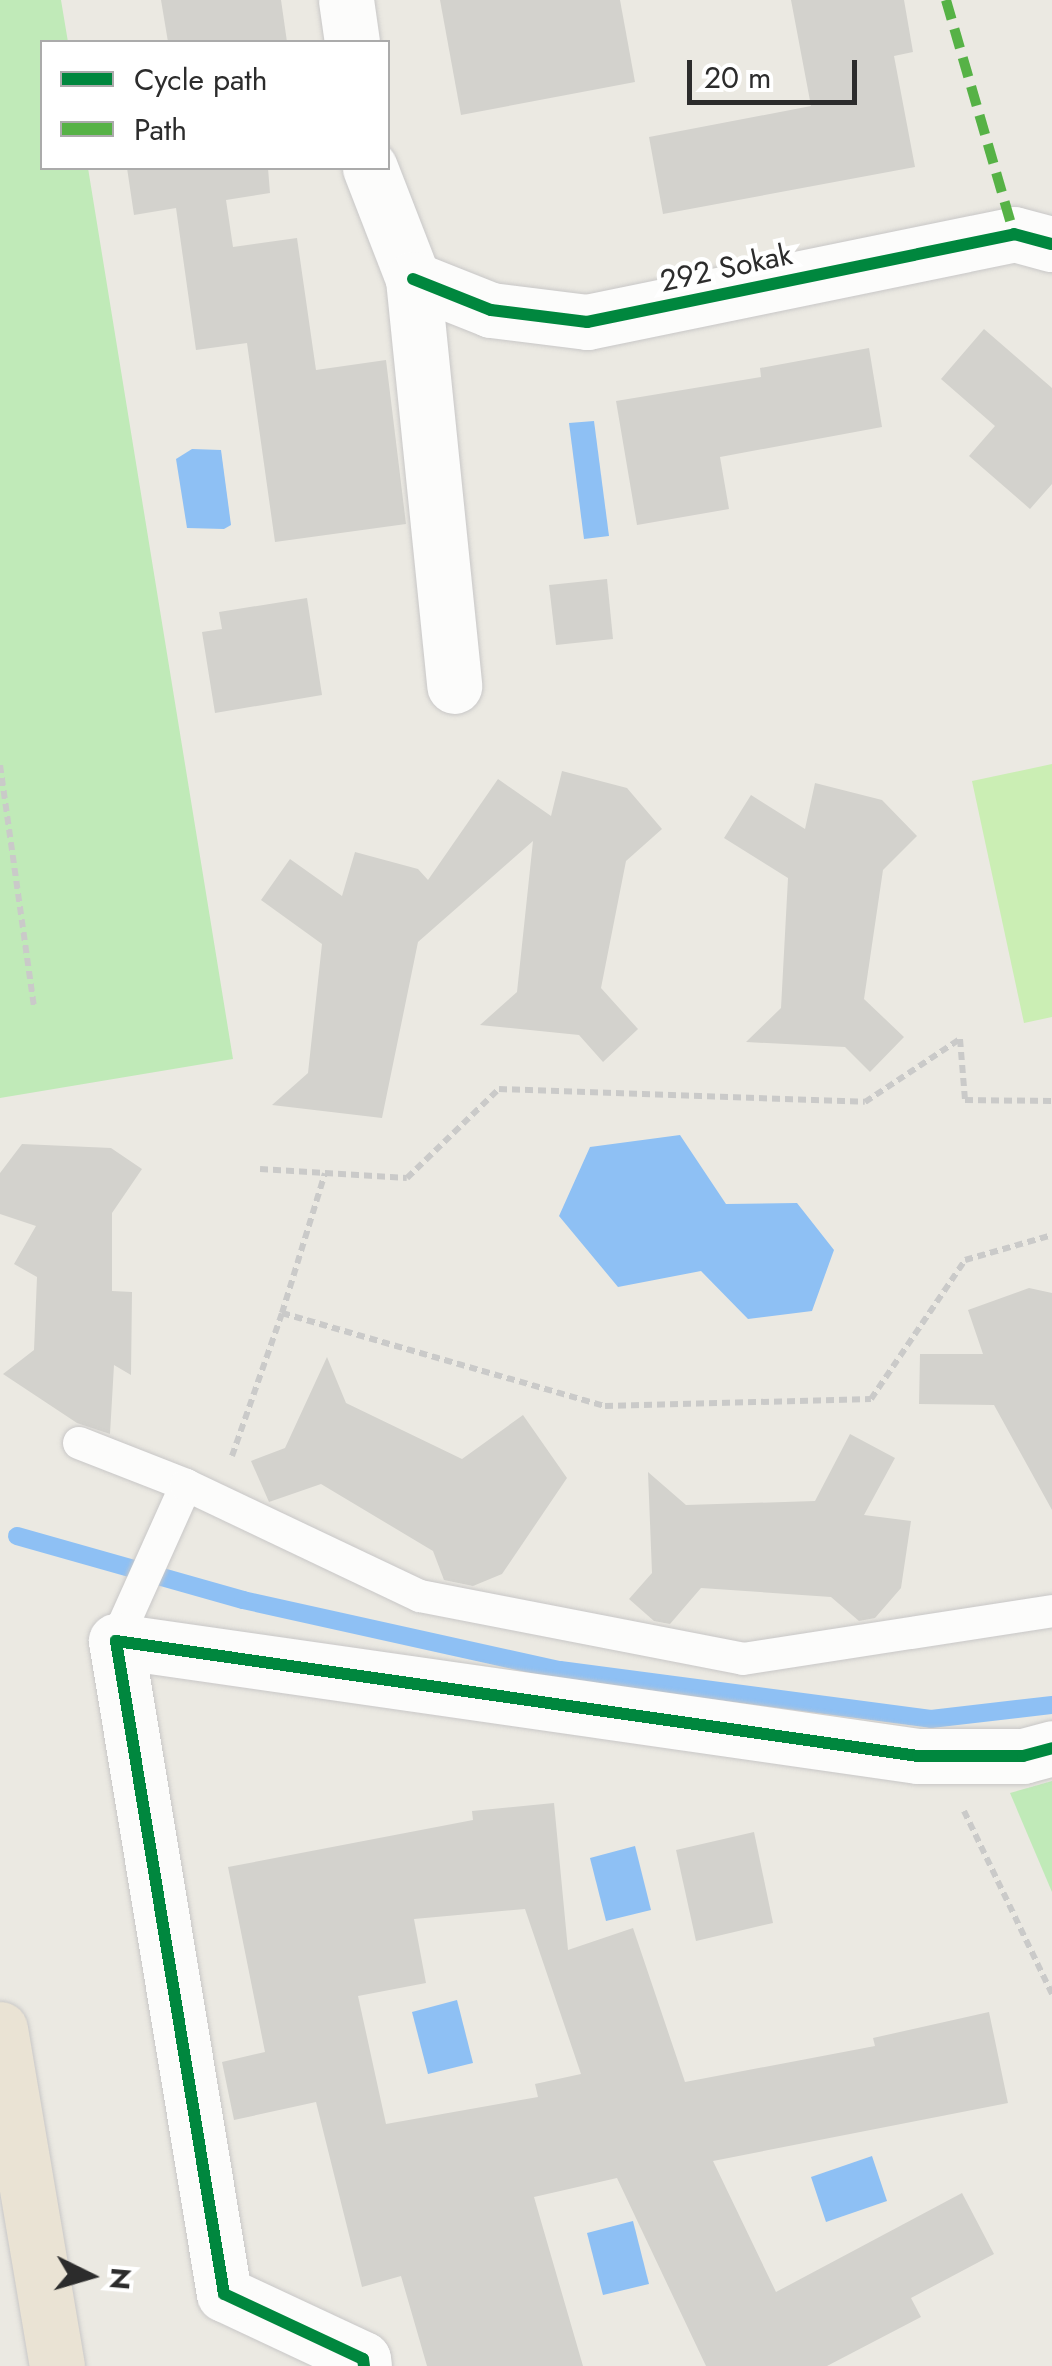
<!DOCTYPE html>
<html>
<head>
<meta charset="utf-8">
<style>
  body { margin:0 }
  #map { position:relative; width:1052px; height:2366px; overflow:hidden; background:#ebe9e2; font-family:Jost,sans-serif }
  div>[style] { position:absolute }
  .green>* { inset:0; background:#c0eab8 }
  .pitch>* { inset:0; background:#cbeeb4 }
  .water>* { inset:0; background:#8ec0f4 }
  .stream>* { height:18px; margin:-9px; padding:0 9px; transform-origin:9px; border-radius:9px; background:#8ec0f4 }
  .building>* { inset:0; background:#d3d2cd }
  .path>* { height:6px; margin-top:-3px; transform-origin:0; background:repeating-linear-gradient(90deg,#cacac9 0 8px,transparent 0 13px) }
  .roads { filter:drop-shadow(0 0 2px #c8c7c7) drop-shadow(0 0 2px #c8c7c7) }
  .lane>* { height:32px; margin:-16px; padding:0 16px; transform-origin:16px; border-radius:16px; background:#fcfcfb }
  .street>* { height:55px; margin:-27.5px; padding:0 27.5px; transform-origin:27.5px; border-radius:27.5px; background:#fcfcfb }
  .highway>* { height:55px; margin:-27.5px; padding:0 27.5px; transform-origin:27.5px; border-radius:27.5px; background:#eae3d4 }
  .quiet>* { height:10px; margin-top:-5px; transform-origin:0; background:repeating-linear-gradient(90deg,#56b246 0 20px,transparent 0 30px) }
  .cycleway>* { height:12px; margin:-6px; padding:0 6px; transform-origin:6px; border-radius:6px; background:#00873e }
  span { translate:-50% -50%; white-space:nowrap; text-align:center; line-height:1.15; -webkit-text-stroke:9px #fff; paint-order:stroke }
  .street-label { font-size:30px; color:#2c2c2c }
  .legend { position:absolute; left:40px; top:40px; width:350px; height:130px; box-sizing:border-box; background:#fff; border:2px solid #ababab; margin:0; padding:12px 18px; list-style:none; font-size:30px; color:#2c2c2c }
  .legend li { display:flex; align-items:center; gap:20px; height:50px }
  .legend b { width:50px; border:2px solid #ababab }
  .north { position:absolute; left:40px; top:2226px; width:100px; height:100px; -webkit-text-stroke:8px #fff; paint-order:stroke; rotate:95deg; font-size:28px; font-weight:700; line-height:40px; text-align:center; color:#2c2c2c }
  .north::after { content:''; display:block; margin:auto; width:35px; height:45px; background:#2c2c2c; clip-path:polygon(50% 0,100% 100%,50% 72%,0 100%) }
  .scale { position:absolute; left:687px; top:60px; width:170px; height:45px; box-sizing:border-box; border:5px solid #2c2c2c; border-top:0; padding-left:12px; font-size:30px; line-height:35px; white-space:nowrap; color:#2c2c2c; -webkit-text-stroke:8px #fff; paint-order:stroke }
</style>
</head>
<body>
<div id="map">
  <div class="green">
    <div style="clip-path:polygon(0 0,61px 0,68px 42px,42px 42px,42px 168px,88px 168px,233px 1059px,0 1098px)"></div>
    <div style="clip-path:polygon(1052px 1781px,1052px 1892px,1010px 1793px)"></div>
  </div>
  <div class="pitch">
    <div style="clip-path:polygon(1052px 764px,1052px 1017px,1024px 1023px,972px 781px)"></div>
  </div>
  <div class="water">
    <div style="clip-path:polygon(594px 421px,609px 536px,584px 539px,569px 423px)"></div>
    <div style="clip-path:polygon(192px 449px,221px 450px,231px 525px,224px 529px,187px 528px,176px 459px)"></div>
    <div style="clip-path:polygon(680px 1135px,726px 1204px,797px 1203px,834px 1250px,812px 1311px,748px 1319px,701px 1271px,618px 1287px,559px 1216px,590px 1147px)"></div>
    <div style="clip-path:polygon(635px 1846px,651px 1910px,606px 1921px,590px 1858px)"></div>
    <div style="clip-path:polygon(457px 2000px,473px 2063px,428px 2074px,412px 2012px)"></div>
    <div style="clip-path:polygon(872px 2156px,887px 2201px,826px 2222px,811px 2177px)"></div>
    <div style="clip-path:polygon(633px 2221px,649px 2284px,603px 2295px,587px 2233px)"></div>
  </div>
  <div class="stream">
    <div style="left:17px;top:1536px;width:235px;rotate:15.8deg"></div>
    <div style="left:243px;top:1600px;width:325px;rotate:12.5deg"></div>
    <div style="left:560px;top:1670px;width:374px;rotate:7.5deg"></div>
    <div style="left:931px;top:1719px;width:122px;rotate:-6.6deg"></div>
  </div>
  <div class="building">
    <div style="clip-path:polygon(161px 0,281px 0,287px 42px,168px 42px)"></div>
    <div style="clip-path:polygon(440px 0,620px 0,635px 82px,461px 115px)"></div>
    <div style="clip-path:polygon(791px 0,904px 0,913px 52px,894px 56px,915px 167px,663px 214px,649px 137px,811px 106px)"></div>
    <div style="clip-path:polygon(127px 168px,268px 168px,270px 193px,226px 200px,233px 247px,297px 238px,316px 370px,386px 360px,406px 524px,275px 542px,247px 343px,196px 350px,176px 208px,134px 215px)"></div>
    <div style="clip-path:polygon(984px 329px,1052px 388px,1052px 484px,1030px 509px,969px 456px,995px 426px,941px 379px)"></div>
    <div style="clip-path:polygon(869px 348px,882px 427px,720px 457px,729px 509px,637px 525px,616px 401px,761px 377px,760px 368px)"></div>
    <div style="clip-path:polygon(607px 579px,613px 639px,556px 645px,549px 585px)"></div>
    <div style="clip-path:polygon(307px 598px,322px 695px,215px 713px,202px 632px,222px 629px,219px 612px)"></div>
    <div style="clip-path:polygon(562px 771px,627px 788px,662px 829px,626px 861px,601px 988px,638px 1029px,603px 1062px,579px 1035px,480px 1025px,517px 992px,533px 841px,418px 942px,382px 1118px,272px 1105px,308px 1073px,322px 944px,261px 900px,290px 859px,342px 896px,355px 852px,418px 869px,428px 880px,498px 779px,551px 816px)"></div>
    <div style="clip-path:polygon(815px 783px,882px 800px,917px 836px,883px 870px,864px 999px,904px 1037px,870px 1072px,845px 1047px,746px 1042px,781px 1008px,788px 878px,724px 838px,751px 795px,805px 829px)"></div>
    <div style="clip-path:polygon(22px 1144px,111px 1148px,142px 1169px,112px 1213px,112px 1291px,132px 1292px,131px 1375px,114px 1365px,110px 1434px,77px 1423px,3px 1374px,34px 1350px,37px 1277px,14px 1264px,36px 1226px,0 1214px,0 1173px)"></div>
    <div style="clip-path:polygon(1029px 1288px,1052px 1293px,1052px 1510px,994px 1405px,919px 1404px,920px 1354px,983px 1354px,968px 1310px)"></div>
    <div style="clip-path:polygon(327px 1357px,346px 1403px,462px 1459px,523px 1415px,567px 1478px,502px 1574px,473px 1586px,444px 1580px,433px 1551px,321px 1484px,269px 1502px,251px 1461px,285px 1448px)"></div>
    <div style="clip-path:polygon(850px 1434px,895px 1458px,864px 1515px,911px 1521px,901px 1588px,875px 1618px,859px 1621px,831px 1597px,701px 1588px,670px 1624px,654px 1621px,629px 1599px,652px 1573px,648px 1472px,686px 1505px,815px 1501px)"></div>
    <div style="clip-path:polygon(evenodd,554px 1803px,568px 1950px,633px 1928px,685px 2082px,875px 2046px,873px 2038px,989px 2012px,1008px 2103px,713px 2161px,776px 2292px,962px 2193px,994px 2254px,911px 2298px,921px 2317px,827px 2366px,706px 2366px,617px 2178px,534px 2197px,583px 2366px,427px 2366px,401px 2276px,362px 2287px,316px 2102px,234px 2120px,222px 2062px,265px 2052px,228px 1867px,473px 1820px,472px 1811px,554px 1803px,525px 1909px,581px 2074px,535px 2084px,538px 2097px,386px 2124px,358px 1996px,426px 1983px,414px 1919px,525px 1909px)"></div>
    <div style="clip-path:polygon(754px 1832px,773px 1923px,696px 1941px,676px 1850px)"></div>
  </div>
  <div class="path">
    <div style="left:0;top:765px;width:243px;rotate:82deg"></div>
    <div style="left:260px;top:1169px;width:147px;rotate:3.5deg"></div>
    <div style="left:407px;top:1178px;width:128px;rotate:-44.1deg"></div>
    <div style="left:499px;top:1089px;width:366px;rotate:2deg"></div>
    <div style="left:865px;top:1102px;width:114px;rotate:-33.6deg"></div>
    <div style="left:960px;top:1039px;width:61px;rotate:85.3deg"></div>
    <div style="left:965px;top:1100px;width:87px;rotate:0.7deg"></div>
    <div style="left:282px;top:1313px;width:146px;rotate:-72.9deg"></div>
    <div style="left:232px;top:1456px;width:151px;rotate:-70.7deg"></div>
    <div style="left:282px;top:1313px;width:336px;rotate:16.1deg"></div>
    <div style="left:605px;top:1406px;width:266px;rotate:-1.5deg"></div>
    <div style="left:871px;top:1399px;width:168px;rotate:-55.9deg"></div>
    <div style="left:965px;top:1260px;width:91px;rotate:-16deg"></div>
    <div style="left:964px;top:1811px;width:203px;rotate:64.3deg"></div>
  </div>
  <div class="roads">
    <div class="lane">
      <div style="left:79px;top:1443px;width:115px;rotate:21.4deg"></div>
      <div style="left:116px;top:1641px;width:171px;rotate:-65.8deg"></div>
      <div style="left:186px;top:1485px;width:259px;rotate:25.4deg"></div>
      <div style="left:420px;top:1596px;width:329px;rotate:11deg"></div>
      <div style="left:743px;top:1659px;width:313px;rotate:-8.8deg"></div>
    </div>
    <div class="street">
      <div style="left:346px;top:0;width:42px;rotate:81.9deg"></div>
      <div style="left:370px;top:168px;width:119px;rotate:68.8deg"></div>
      <div style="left:413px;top:279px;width:409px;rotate:84.2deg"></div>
      <div style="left:413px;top:279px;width:84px;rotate:21.7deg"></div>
      <div style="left:491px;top:310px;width:97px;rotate:7.1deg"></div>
      <div style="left:587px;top:322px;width:436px;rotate:-11.6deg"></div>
      <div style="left:1014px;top:234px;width:39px;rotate:15deg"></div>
      <div style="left:364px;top:2366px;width:7px;rotate:-98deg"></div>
      <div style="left:363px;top:2359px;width:153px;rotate:-154.9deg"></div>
      <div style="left:224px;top:2294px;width:662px;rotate:-99.39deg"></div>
      <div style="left:116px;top:1641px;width:810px;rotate:8.16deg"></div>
      <div style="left:918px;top:1756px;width:105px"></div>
      <div style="left:1023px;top:1756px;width:30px;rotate:-15deg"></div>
    </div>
    <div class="highway">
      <div style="left:0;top:2029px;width:342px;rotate:80.4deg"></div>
    </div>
  </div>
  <div class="quiet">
    <div style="left:946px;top:0;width:244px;rotate:73.8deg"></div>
  </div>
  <div class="cycleway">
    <div style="left:413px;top:279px;width:84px;rotate:21.7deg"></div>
    <div style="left:491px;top:310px;width:97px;rotate:7.1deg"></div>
    <div style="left:587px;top:322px;width:436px;rotate:-11.6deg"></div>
    <div style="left:1014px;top:234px;width:39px;rotate:15deg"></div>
    <div style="left:364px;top:2366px;width:7px;rotate:-98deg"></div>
    <div style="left:363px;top:2359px;width:153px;rotate:-154.9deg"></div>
    <div style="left:224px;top:2294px;width:662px;rotate:-99.39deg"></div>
    <div style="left:116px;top:1641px;width:810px;rotate:8.16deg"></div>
    <div style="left:918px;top:1756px;width:105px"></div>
    <div style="left:1023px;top:1756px;width:30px;rotate:-15deg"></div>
  </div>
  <div class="street-label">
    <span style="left:726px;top:268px;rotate:-12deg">292 Sokak</span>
  </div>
  <ul class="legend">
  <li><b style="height:12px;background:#00873e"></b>Cycle path</li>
  <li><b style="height:12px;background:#56b246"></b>Path</li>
  </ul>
  <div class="north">N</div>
  <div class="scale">20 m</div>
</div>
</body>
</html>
